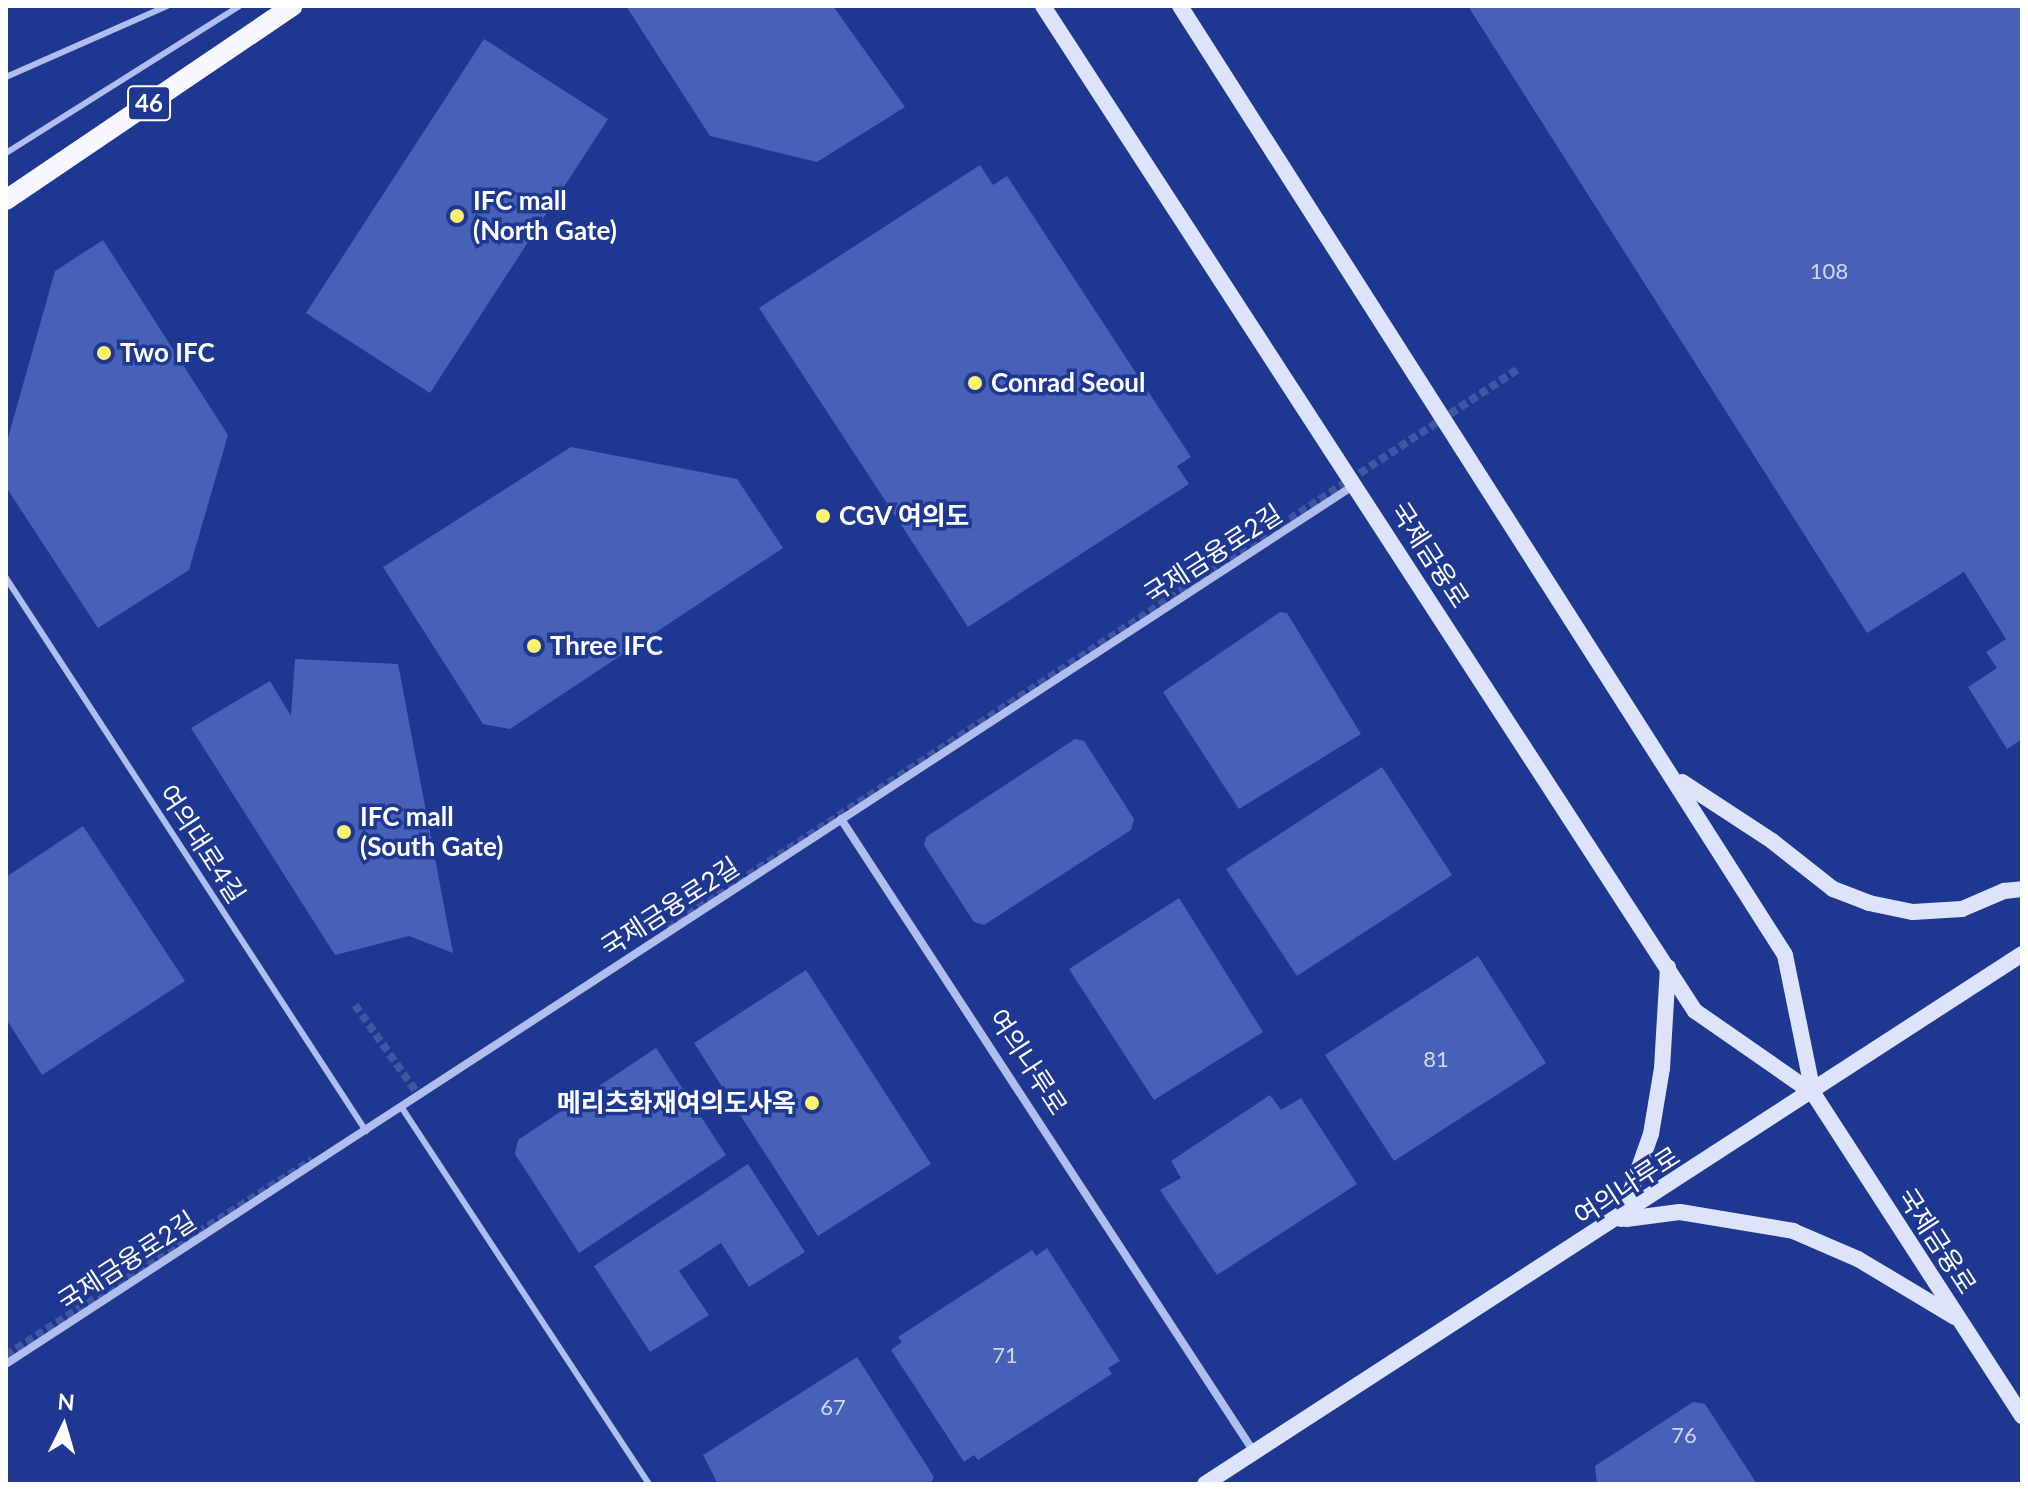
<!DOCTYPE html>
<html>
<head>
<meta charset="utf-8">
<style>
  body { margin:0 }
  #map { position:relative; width:2028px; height:1490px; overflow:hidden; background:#1e3892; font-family:Lato,"Noto Sans KR",sans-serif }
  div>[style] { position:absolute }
  .building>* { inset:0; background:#4761b9 }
  .street-tunnel>* { height:8px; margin-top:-4px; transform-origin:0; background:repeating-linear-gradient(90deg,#4056a2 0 8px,transparent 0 12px) }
  .lane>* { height:6px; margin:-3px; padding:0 3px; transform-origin:3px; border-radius:3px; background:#b0beee }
  .street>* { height:8px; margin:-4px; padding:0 4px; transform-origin:4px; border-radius:4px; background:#b0beee }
  .secondary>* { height:16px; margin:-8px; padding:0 8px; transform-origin:8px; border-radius:8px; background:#dce3fa }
  .primary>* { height:20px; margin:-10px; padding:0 10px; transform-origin:10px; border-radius:10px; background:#f7f8ff }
  .dots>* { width:22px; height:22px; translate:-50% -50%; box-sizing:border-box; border:4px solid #1e3892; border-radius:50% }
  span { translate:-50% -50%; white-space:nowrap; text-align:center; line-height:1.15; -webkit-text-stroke:7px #1e3892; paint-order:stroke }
  .number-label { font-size:22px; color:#d1d8ee }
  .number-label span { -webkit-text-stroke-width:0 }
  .shield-label span { padding:2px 6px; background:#1e3892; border:2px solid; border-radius:6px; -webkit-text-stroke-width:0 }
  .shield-label { font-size:24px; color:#fff; font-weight:700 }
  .poi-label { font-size:26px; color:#fff; font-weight:700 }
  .left { translate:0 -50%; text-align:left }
  .right { translate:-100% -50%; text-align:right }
  .street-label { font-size:26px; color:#fff }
  .frame { position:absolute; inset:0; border:8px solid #fff; pointer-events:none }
  .north { position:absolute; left:24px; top:1386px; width:80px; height:80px; -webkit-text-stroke:6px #1e3892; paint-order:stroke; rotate:5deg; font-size:22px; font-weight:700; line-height:32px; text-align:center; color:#fff }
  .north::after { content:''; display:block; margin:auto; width:28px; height:36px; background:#fff; clip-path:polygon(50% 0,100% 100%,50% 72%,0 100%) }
</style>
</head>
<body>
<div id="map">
  <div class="building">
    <div style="clip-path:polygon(626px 6px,833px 6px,905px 107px,817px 162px,710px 136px)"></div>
    <div style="clip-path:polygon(1468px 6px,2022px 6px,2022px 739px,2007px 749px,1968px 687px,1997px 668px,1986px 652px,2006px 639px,1964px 572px,1867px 633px)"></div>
    <div style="clip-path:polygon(484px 39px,608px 119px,430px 393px,306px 313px)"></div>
    <div style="clip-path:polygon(980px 165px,993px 185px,1007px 176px,1191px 457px,1177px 466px,1189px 484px,968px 627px,759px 308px)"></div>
    <div style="clip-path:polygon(103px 240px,228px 435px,189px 570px,98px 628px,6px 487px,6px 445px,55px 271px)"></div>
    <div style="clip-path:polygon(571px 447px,737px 479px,783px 548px,510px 729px,483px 724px,383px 567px)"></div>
    <div style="clip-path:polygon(1280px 612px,1287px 613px,1361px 734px,1239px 809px,1163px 692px)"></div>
    <div style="clip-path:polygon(295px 659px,398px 664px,453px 953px,409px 936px,335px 955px,191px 728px,270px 681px,291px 716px)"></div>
    <div style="clip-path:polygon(1075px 739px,1084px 741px,1134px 819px,1131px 830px,984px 925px,974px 922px,924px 845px,926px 837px)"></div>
    <div style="clip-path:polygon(1382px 767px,1452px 875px,1297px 976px,1226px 869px)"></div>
    <div style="clip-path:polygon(83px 826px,185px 981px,42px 1075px,6px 1019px,6px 877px)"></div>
    <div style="clip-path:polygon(1179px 898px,1263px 1032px,1154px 1100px,1069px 969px)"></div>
    <div style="clip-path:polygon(1478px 956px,1546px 1063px,1394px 1161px,1325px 1055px)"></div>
    <div style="clip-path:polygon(806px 970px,931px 1164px,818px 1236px,694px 1043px)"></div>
    <div style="clip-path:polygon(656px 1048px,726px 1155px,579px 1253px,515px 1154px,518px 1140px)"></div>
    <div style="clip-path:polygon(1270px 1095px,1281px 1110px,1301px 1098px,1357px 1184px,1217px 1275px,1160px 1190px,1181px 1178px,1171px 1161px)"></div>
    <div style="clip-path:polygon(748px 1164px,805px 1252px,749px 1287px,721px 1243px,679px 1271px,709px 1315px,650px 1352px,594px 1266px)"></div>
    <div style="clip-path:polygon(1047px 1248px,1120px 1361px,1108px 1368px,1112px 1374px,978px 1460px,974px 1455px,964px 1462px,891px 1350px,902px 1342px,898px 1337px,1032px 1250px,1036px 1256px)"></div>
    <div style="clip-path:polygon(857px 1357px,934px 1477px,930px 1484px,718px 1484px,703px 1455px)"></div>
    <div style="clip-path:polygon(1693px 1402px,1705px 1404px,1757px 1484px,1597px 1484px,1595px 1466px)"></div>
  </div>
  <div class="street-tunnel">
    <div style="left:668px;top:928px;width:1020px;rotate:-33.32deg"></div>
    <div style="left:355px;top:1005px;width:108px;rotate:54.8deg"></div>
    <div style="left:6px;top:1355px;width:363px;rotate:-32.5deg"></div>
  </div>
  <div class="lane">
    <div style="left:6px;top:77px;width:176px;rotate:-23.8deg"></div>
    <div style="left:6px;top:153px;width:275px;rotate:-32.2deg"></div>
    <div style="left:6px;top:578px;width:660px;rotate:56.94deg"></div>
    <div style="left:402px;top:1108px;width:450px;rotate:56.7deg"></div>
  </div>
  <div class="street">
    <div style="left:841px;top:819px;width:756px;rotate:56.88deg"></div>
    <div style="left:6px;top:1364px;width:1611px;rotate:-33.1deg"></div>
  </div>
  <div class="secondary">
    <div style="left:1043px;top:6px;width:1198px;rotate:57.03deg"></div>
    <div style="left:1695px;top:1011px;width:144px;rotate:34.8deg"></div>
    <div style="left:1180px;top:6px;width:1125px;rotate:57.48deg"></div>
    <div style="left:1785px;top:955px;width:141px;rotate:78.5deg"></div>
    <div style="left:1813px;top:1093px;width:385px;rotate:57.1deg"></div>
    <div style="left:1682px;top:782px;width:108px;rotate:33.2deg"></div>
    <div style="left:1772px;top:841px;width:78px;rotate:38.2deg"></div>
    <div style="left:1833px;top:889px;width:39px;rotate:21deg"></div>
    <div style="left:1869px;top:903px;width:45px;rotate:11.6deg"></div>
    <div style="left:1913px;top:912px;width:49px;rotate:-3.5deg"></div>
    <div style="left:1962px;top:909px;width:46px;rotate:-23.2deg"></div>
    <div style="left:2004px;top:891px;width:18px;rotate:-6deg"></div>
    <div style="left:1621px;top:1219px;width:90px;rotate:-70.6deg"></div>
    <div style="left:1651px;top:1134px;width:67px;rotate:-80.5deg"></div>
    <div style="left:1662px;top:1068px;width:101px;rotate:-86.6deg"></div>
    <div style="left:1626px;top:1219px;width:54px;rotate:-7.4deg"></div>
    <div style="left:1680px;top:1212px;width:115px;rotate:9.5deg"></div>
    <div style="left:1793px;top:1231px;width:71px;rotate:23.3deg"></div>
    <div style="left:1858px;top:1259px;width:113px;rotate:30.9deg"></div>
    <div style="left:1205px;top:1484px;width:974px;rotate:-32.97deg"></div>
  </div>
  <div class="primary">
    <div style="left:6px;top:200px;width:346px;rotate:-34.1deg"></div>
  </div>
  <div class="dots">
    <div style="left:457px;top:216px;background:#fcf26f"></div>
    <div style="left:104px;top:353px;background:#fcf26f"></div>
    <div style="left:975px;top:383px;background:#fcf26f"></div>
    <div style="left:823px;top:516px;background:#fcf26f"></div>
    <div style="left:534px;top:646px;background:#fcf26f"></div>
    <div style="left:344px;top:832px;background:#fcf26f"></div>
    <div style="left:812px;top:1103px;background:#fcf26f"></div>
  </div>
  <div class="number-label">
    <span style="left:1829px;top:271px">108</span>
    <span style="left:1436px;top:1059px">81</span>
    <span style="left:1005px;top:1355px">71</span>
    <span style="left:833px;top:1407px">67</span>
    <span style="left:1684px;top:1435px">76</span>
  </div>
  <div class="shield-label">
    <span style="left:149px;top:103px">46</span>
  </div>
  <div class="poi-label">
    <span class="left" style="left:473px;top:216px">IFC mall<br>(North Gate)</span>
    <span class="left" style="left:120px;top:353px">Two IFC</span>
    <span class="left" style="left:991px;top:383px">Conrad Seoul</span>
    <span class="left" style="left:839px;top:516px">CGV 여의도</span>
    <span class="left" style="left:550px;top:646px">Three IFC</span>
    <span class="left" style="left:360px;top:832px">IFC mall<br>(South Gate)</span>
    <span class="right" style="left:796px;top:1103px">메리츠화재여의도사옥</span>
  </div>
  <div class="street-label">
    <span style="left:1213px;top:554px;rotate:-33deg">국제금융로2길</span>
    <span style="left:1430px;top:555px;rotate:57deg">국제금융로</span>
    <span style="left:202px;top:844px;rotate:57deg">여의대로4길</span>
    <span style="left:670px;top:907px;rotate:-33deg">국제금융로2길</span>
    <span style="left:1028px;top:1062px;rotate:57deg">여의나루로</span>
    <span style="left:1627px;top:1186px;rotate:-33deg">여의나루로</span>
    <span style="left:1937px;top:1241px;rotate:57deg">국제금융로</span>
    <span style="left:127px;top:1261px;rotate:-33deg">국제금융로2길</span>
  </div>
  <div class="frame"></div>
  <div class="north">N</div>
</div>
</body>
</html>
